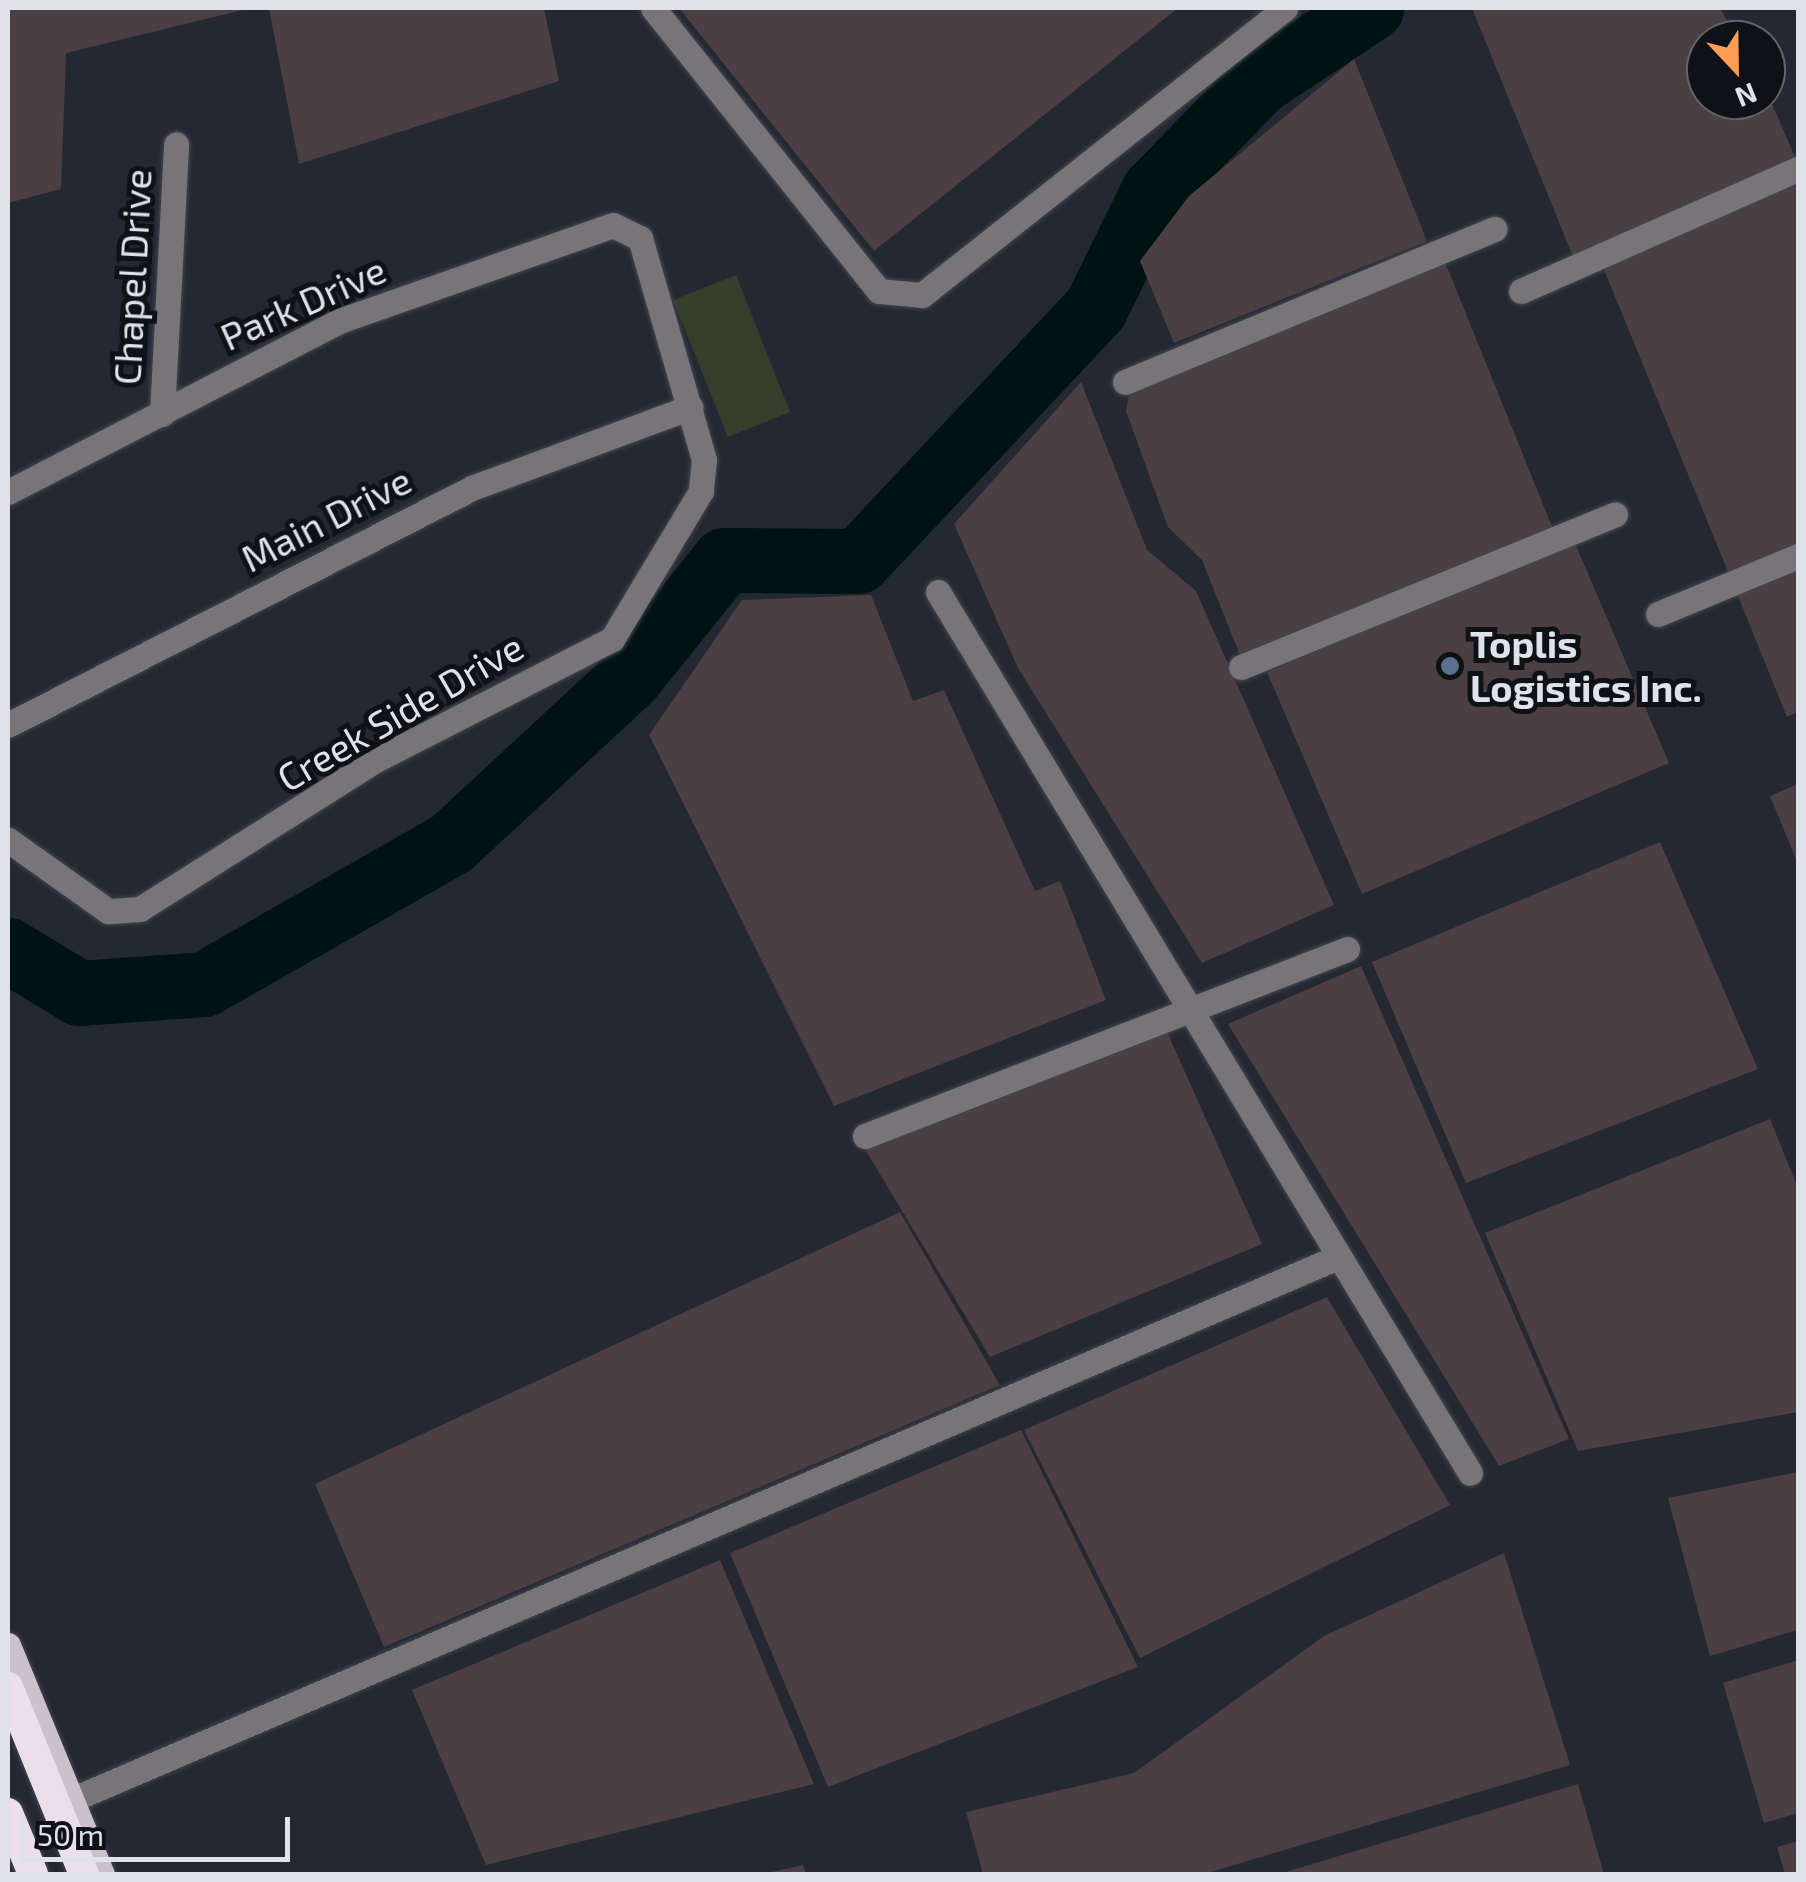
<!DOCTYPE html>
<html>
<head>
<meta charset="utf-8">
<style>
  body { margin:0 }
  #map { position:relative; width:1806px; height:1882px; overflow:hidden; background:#232832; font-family:"Exo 2",sans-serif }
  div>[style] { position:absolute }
  .green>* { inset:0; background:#34402c }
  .river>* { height:65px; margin:-32.5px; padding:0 32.5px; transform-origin:32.5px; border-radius:32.5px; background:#001313 }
  .building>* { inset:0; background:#4c3f44 }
  .roads { filter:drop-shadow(0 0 2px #41464f) drop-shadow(0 0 2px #41464f) }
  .minor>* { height:25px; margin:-12.5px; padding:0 12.5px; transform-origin:12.5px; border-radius:12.5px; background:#797478 }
  .major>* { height:25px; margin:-12.5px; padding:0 12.5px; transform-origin:12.5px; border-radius:12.5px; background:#ccc1ca }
  .highway>* { height:30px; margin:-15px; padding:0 15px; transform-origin:15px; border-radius:15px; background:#ecdfea }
  .dots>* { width:28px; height:28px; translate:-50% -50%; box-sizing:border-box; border:5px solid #0e1115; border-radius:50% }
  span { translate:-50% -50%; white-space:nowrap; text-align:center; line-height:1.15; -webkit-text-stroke:10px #0e1115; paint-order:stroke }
  .street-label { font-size:38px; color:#dfe2e9 }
  .poi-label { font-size:38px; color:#dfe2e9; font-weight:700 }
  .left { translate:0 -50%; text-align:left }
  .frame { position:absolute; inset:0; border:10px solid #dfe2e9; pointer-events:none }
  .north { position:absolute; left:1686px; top:20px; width:100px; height:100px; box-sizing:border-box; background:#0e1115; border:2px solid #62656a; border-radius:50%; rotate:158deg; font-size:28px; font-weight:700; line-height:40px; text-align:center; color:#dfe2e9 }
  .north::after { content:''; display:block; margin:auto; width:35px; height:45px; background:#fc9d54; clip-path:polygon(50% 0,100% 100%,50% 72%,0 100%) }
  .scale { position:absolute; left:20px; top:1817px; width:270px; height:45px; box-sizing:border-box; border:5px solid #dfe2e9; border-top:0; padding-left:12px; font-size:30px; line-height:35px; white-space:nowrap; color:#dfe2e9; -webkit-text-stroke:8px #0e1115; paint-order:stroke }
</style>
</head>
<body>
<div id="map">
  <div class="green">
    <div style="clip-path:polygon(736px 275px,790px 412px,728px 437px,673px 300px)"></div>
  </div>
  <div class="river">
    <div style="left:8px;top:950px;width:83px;rotate:31.2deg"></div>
    <div style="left:79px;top:993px;width:125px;rotate:-4.1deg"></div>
    <div style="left:204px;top:984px;width:284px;rotate:-29.7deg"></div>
    <div style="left:451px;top:843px;width:244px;rotate:-42.8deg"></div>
    <div style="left:630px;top:677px;width:150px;rotate:-51.2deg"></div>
    <div style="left:724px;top:560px;width:134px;rotate:0.4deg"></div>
    <div style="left:858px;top:561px;width:346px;rotate:-46.8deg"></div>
    <div style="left:1095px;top:309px;width:131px;rotate:-63.8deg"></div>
    <div style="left:1153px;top:191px;width:151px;rotate:-45.8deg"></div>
    <div style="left:1258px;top:83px;width:136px;rotate:-33.6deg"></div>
  </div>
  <div class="building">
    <div style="clip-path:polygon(8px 8px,246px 8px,247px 9px,66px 53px,61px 189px,8px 203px)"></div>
    <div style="clip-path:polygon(269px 8px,544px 8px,559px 81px,299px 164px)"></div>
    <div style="clip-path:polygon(679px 8px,1178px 8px,874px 251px)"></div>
    <div style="clip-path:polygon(1472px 8px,1720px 8px,1738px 40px,1706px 40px,1706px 100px,1766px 100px,1766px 90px,1798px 164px,1574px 259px)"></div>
    <div style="clip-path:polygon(1354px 59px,1427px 241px,1174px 343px,1140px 261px,1189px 196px)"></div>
    <div style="clip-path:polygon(1798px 176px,1798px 546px,1729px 574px,1600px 260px)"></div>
    <div style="clip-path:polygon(1443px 257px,1555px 534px,1242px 660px,1202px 560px,1168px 527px,1126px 411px,1131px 383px)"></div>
    <div style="clip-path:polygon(1081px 382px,1147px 550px,1196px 591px,1334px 905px,1202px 963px,1018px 668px,954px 524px)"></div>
    <div style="clip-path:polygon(1574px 541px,1669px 763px,1362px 894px,1267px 672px)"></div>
    <div style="clip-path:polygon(1798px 566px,1798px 712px,1787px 717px,1736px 591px)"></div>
    <div style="clip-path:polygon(871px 595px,913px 701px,944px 690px,1035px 891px,1060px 881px,1106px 1000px,834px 1106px,649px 735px,742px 600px)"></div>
    <div style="clip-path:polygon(1798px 784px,1798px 864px,1770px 796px)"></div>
    <div style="clip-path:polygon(1660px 842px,1758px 1069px,1466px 1183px,1372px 962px)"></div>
    <div style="clip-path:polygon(1361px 966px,1569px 1439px,1499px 1466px,1228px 1024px)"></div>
    <div style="clip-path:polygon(1167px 1032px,1262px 1244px,990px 1357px,865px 1149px)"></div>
    <div style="clip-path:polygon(1770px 1119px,1798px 1188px,1798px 1412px,1578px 1451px,1485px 1233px)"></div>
    <div style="clip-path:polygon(900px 1212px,1000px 1385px,384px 1647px,315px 1484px)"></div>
    <div style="clip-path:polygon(1327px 1297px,1450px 1505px,1140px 1658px,1024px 1430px)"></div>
    <div style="clip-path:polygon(1021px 1430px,1138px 1667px,828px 1787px,730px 1553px)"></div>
    <div style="clip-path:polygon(1798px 1472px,1798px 1630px,1710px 1656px,1668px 1498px)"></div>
    <div style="clip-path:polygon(1504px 1553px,1570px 1765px,1204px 1874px,983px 1874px,966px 1812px,1134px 1773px,1324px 1636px)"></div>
    <div style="clip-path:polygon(720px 1560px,814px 1784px,486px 1865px,412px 1690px)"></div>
    <div style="clip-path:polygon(1798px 1660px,1798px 1813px,1764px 1823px,1723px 1683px)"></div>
    <div style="clip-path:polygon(1578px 1784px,1604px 1874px,1279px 1874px)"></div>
    <div style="clip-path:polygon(1798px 1841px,1798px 1874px,1785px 1874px,1777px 1847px)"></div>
    <div style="clip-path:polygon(803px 1865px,806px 1874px,767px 1874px,767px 1873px)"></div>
  </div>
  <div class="roads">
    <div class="minor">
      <div style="left:653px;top:8px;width:362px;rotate:51.4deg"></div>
      <div style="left:879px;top:291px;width:43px;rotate:5.3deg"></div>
      <div style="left:922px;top:295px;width:463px;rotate:-38.3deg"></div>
      <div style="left:1521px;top:291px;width:303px;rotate:-23.8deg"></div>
      <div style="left:1125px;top:382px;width:400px;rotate:-22.5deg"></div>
      <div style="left:162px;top:414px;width:270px;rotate:-87deg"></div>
      <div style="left:8px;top:492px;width:373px;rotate:-27.3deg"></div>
      <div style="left:339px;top:321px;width:290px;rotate:-19.3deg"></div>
      <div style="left:613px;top:225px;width:30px;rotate:26deg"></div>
      <div style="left:640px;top:238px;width:231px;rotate:73.9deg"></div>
      <div style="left:704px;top:460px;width:31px;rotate:96deg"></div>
      <div style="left:701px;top:491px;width:173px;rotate:121deg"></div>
      <div style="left:612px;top:639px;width:267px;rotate:152.9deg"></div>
      <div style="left:374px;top:761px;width:277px;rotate:147.7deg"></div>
      <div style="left:140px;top:909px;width:32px;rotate:176deg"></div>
      <div style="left:108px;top:911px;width:123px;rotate:-144.6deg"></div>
      <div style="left:938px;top:592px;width:1029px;rotate:58.87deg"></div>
      <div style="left:1658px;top:614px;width:152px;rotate:-22.5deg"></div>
      <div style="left:1241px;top:667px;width:404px;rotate:-22.2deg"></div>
      <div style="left:8px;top:725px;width:521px;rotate:-27.06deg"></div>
      <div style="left:472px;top:488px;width:233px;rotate:-20.3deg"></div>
      <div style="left:865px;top:1136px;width:517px;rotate:-21.2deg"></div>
      <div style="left:71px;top:1800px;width:1378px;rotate:-23.2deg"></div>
    </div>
    <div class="major">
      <div style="left:8px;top:1645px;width:248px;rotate:67.7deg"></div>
    </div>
    <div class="highway">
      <div style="left:8px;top:1687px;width:202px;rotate:67.9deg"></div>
      <div style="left:8px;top:1813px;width:66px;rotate:67.7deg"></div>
    </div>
  </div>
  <div class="dots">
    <div style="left:1450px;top:666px;background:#5c6f8a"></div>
  </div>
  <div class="street-label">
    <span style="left:132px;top:277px;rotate:-87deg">Chapel Drive</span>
    <span style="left:303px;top:303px;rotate:-24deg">Park Drive</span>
    <span style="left:326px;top:519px;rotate:-27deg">Main Drive</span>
    <span style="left:400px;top:712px;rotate:-30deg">Creek Side Drive</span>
  </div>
  <div class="poi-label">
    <span class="left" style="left:1470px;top:666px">Toplis<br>Logistics Inc.</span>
  </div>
  <div class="frame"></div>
  <div class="north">N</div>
  <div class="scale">50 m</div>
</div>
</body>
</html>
